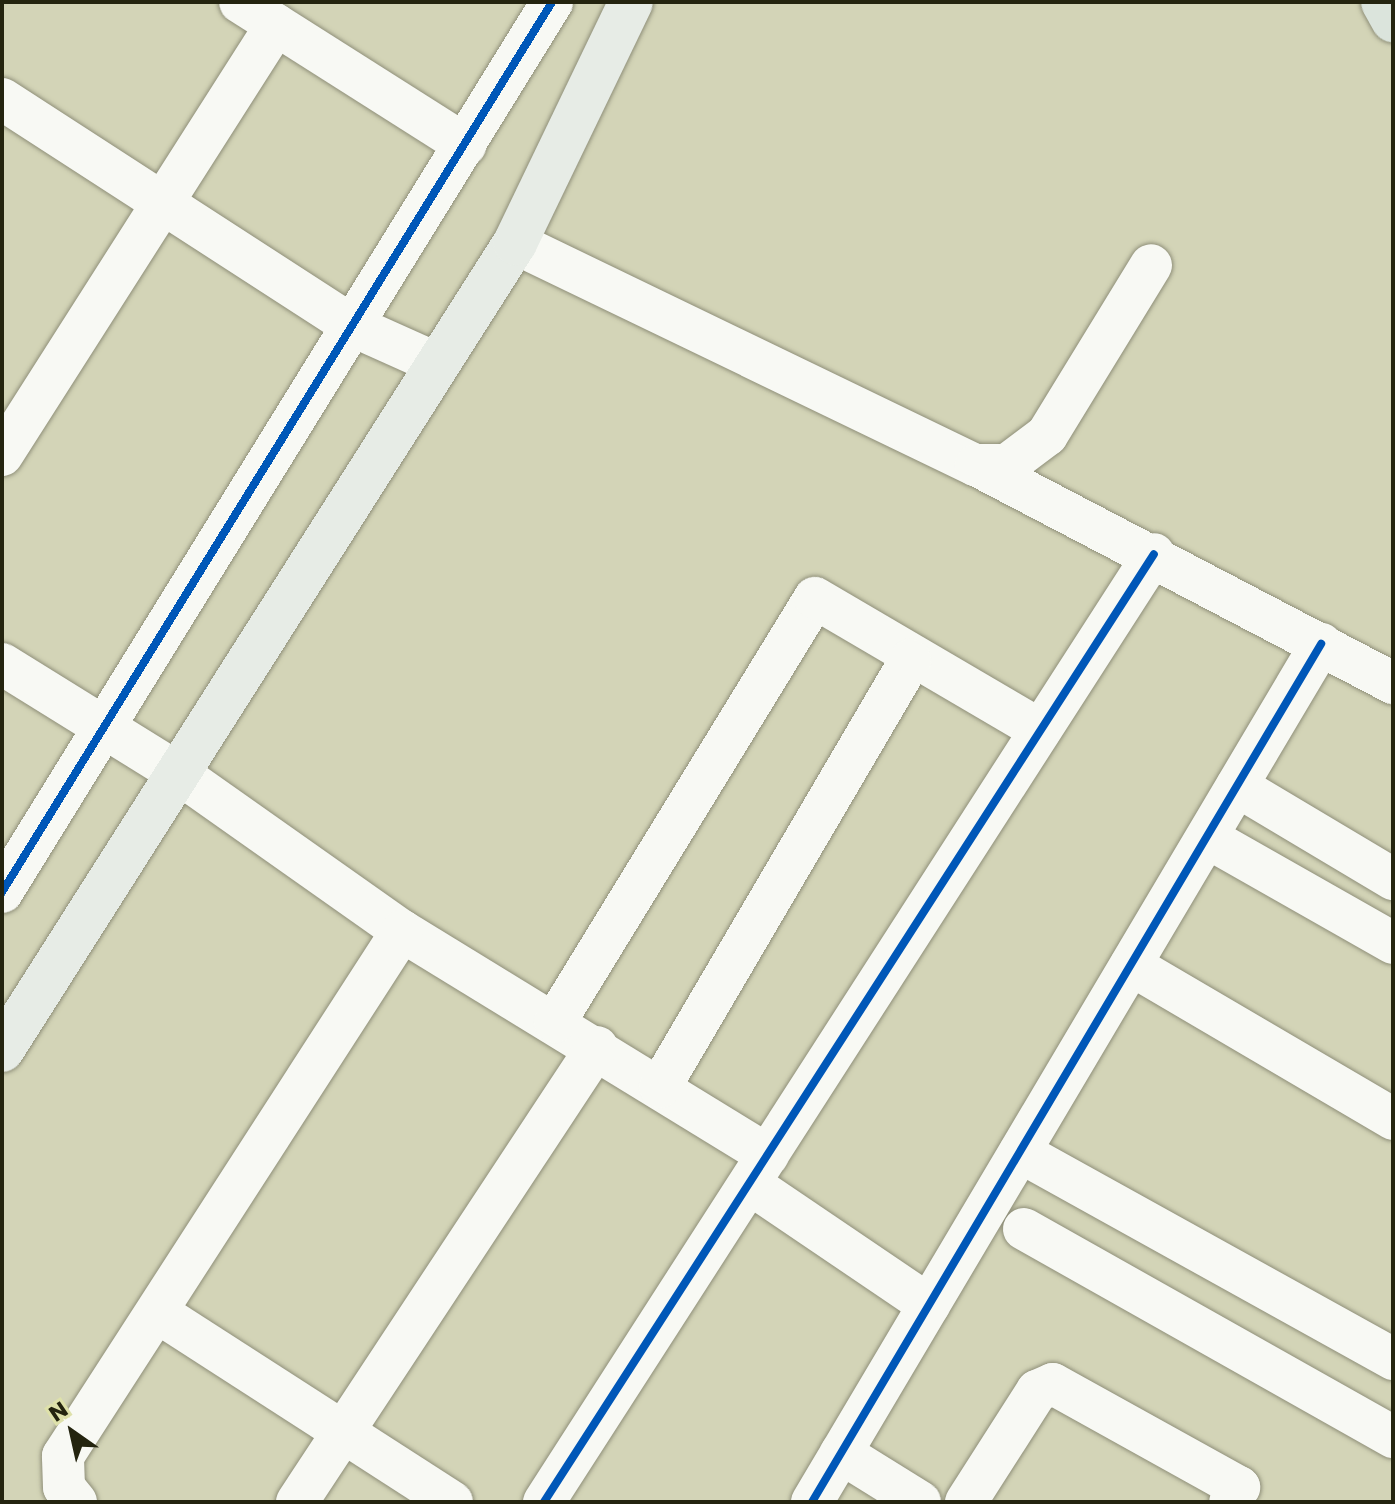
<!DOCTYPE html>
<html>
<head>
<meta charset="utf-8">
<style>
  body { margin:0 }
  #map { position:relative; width:1395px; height:1504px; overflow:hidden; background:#d3d4b7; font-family:Poppins,sans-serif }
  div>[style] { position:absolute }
  .roads { filter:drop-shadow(0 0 2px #8f8f79) drop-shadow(0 0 2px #8f8f79) }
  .minor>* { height:42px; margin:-21px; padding:0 21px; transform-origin:21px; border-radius:21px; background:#f8f9f4 }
  .major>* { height:44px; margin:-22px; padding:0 22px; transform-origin:22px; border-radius:22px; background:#e7ece6 }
  .highway>* { height:44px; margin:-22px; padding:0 22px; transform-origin:22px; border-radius:22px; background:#dbe4dc }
  .cycleway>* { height:8px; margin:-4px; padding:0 4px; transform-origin:4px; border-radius:4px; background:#0057b8 }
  span { translate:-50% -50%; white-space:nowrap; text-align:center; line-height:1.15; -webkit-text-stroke:6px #dee1aa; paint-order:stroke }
  .frame { position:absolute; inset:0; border:4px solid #24240f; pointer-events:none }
  .north { position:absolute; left:32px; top:1392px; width:80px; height:80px; -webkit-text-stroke:6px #dee1aa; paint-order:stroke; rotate:326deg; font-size:22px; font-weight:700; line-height:32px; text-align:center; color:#24240f }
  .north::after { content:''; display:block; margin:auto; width:28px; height:36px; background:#24240f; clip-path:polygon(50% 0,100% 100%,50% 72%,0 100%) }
</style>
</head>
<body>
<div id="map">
  <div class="roads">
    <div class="minor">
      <div style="left:240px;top:2px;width:267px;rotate:32.4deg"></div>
      <div style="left:2px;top:99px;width:418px;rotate:32.9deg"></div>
      <div style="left:353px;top:326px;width:93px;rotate:24.1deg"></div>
      <div style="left:515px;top:243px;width:511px;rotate:25.76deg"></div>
      <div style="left:975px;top:465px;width:32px"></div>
      <div style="left:1007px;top:465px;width:50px;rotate:-36.9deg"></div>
      <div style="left:1047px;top:435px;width:199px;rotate:-58.5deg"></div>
      <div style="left:2px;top:455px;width:510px;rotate:-57.49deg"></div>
      <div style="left:976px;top:465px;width:471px;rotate:27.6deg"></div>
      <div style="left:2px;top:664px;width:207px;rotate:31.8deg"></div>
      <div style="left:178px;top:773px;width:274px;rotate:35.2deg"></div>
      <div style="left:402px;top:931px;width:429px;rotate:31.5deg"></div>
      <div style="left:1237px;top:786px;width:182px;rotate:30.8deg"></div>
      <div style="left:1224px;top:847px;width:194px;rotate:29.6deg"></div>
      <div style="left:2px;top:892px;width:1046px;rotate:-58.28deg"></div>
      <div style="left:1131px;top:965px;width:304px;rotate:30.4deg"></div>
      <div style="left:555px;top:1022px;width:497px;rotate:-58.5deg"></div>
      <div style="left:815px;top:598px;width:261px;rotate:30.4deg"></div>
      <div style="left:660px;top:1087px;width:495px;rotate:-59.6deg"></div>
      <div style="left:1020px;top:1152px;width:427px;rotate:29deg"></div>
      <div style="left:750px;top:1184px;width:216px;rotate:34.1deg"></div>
      <div style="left:1024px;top:1229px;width:424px;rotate:29.4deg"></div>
      <div style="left:157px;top:1312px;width:351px;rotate:32.8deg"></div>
      <div style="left:841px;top:1453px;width:93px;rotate:31.8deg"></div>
      <div style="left:76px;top:1502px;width:19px;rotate:-129deg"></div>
      <div style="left:64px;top:1487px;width:31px;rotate:-92deg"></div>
      <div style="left:63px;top:1456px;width:625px;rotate:-57.15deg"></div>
      <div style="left:297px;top:1502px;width:545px;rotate:-56.6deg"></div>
      <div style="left:544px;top:1502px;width:1127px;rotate:-57.24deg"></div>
      <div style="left:812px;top:1502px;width:998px;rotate:-59.32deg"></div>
      <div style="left:966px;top:1502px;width:132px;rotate:-57.4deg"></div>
      <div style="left:1037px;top:1391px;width:17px;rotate:-24deg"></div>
      <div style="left:1053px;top:1384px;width:213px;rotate:29deg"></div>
      <div style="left:1239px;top:1487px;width:17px;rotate:121deg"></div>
    </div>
    <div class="major">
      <div style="left:2px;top:1050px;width:956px;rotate:-57.56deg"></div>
      <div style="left:515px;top:243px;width:267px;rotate:-64.3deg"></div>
    </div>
    <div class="highway">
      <div style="left:1383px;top:2px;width:21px;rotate:61deg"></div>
    </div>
  </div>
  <div class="cycleway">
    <div style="left:2px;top:892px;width:1046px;rotate:-58.28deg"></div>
    <div style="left:544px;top:1502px;width:1127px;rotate:-57.24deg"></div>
    <div style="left:812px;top:1502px;width:998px;rotate:-59.32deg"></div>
  </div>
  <div class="frame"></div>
  <div class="north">N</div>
</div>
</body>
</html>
